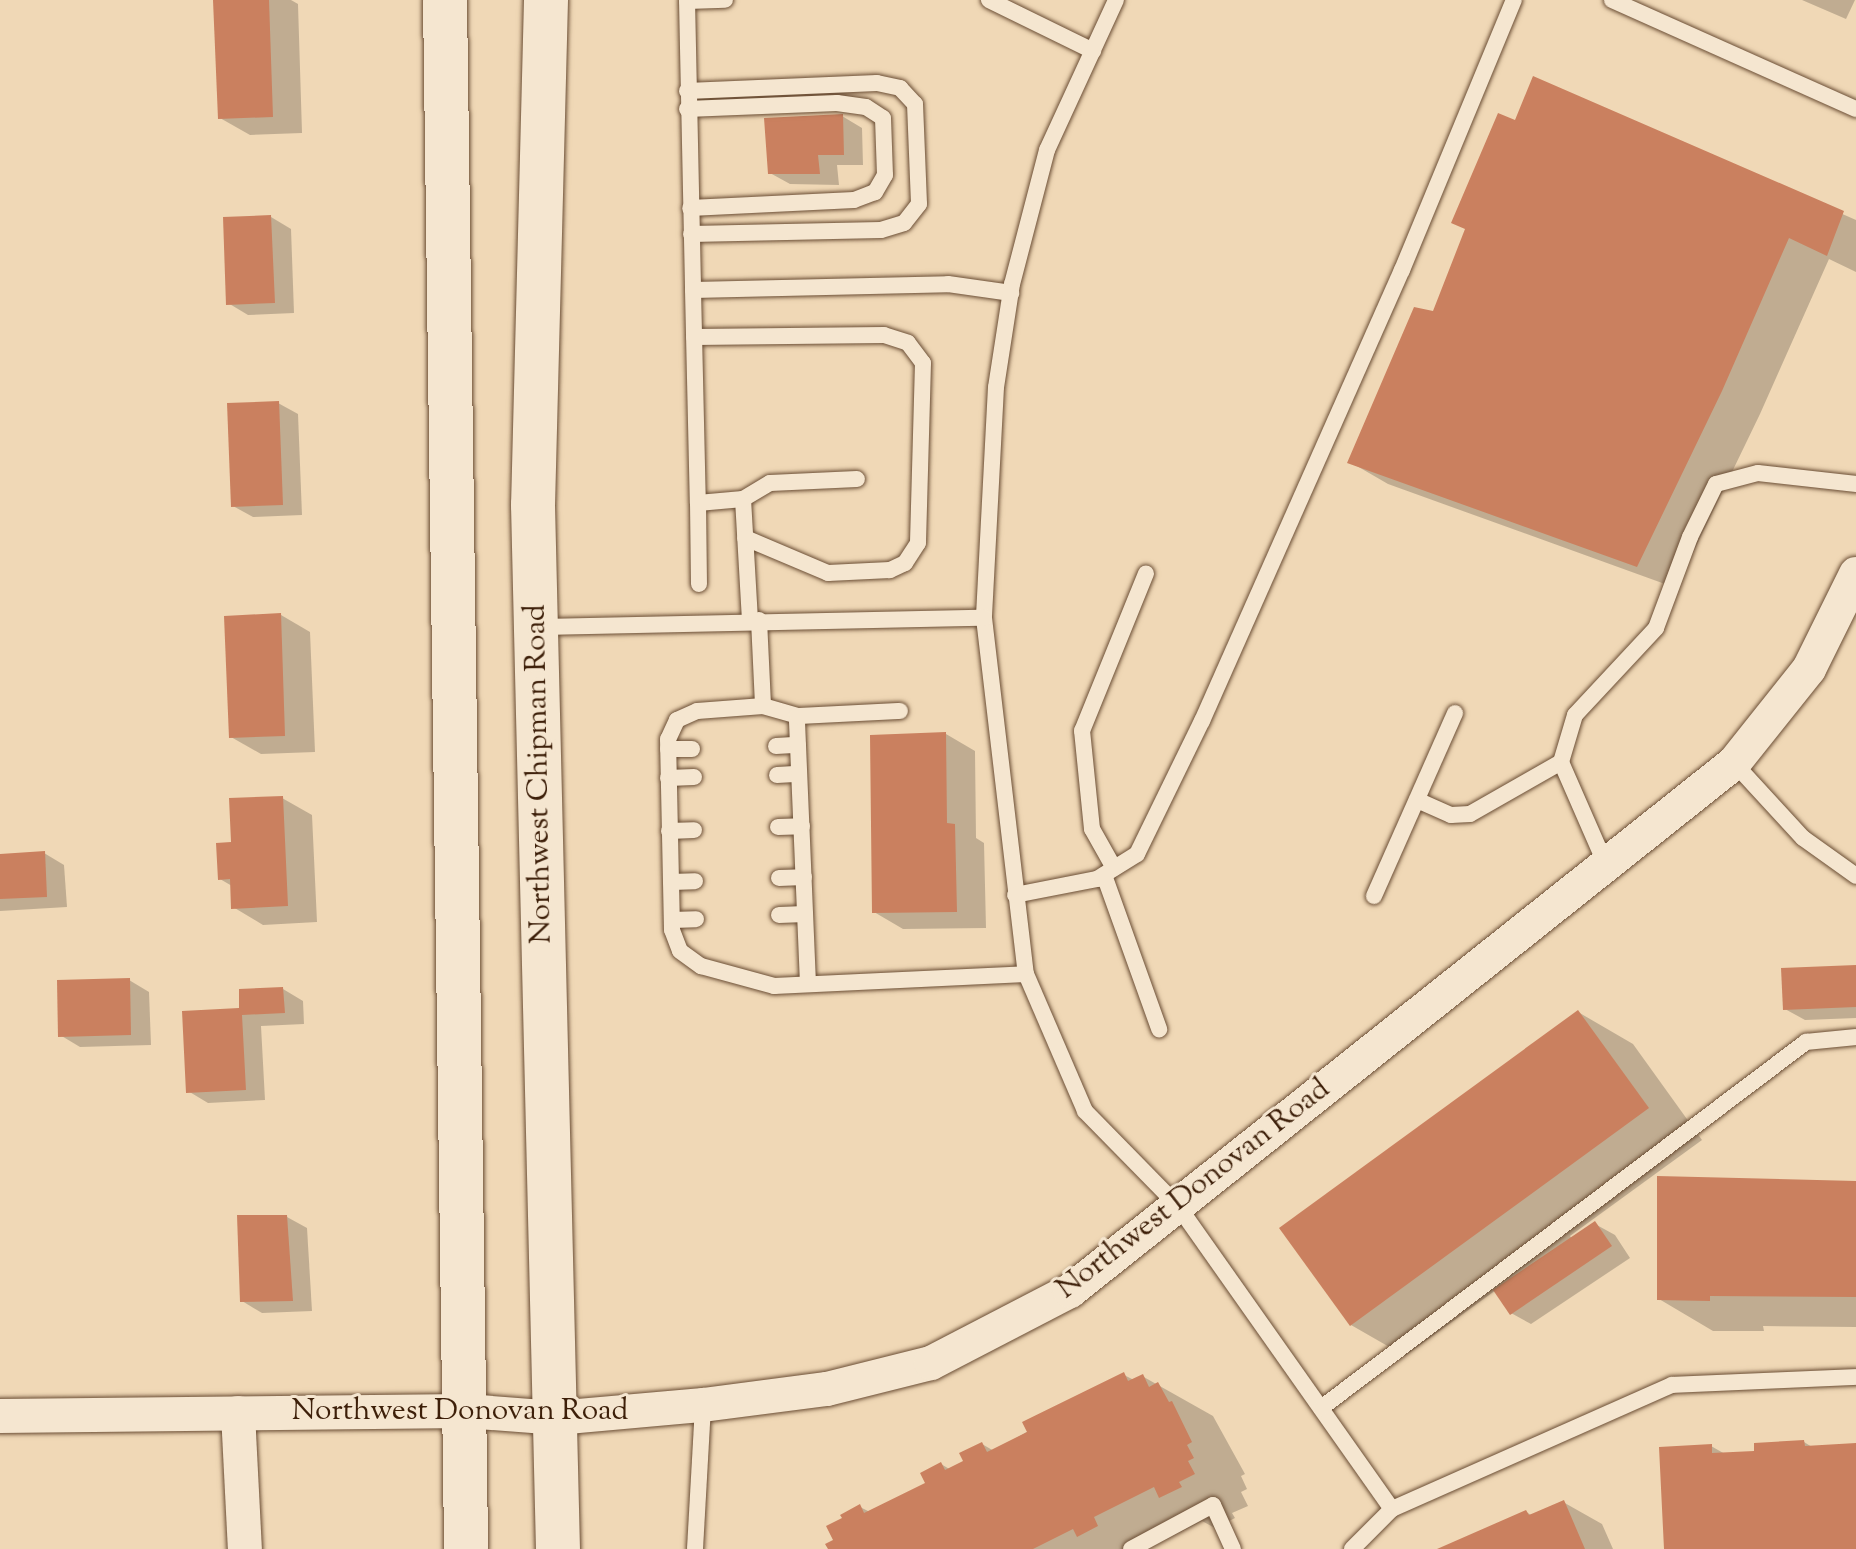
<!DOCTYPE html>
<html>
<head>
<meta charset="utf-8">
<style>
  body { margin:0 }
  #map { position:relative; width:1856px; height:1549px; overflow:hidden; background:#f0d8b6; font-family:"Sorts Mill Goudy",serif }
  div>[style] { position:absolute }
  .shadow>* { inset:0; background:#0003 }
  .building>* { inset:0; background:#ca805f }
  .roads { filter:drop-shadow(0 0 2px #6a4d34) drop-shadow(0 0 2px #6a4d34) }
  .service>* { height:16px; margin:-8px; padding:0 8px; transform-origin:8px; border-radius:8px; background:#f5e6d0 }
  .minor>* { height:34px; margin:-17px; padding:0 17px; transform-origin:17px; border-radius:17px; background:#f5e6d0 }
  .secondary>* { height:44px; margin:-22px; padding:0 22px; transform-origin:22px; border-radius:22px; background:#f5e6d0 }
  span { translate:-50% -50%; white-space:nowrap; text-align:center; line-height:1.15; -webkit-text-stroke:6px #f5e6d0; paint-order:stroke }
  .street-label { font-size:30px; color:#3d1f09 }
</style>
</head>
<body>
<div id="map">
  <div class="shadow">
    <div style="clip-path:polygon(215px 0,291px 0,298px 4px,302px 133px,250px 135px,220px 118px)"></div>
    <div style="clip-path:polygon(1802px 0,1855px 0,1846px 19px)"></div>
    <div style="clip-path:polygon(1534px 79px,1856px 220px,1856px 272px,1829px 259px,1760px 414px,1676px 588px,1388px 484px,1350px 462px,1434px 313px,1467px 229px)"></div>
    <div style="clip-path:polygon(842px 116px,862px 128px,863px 165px,837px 165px,839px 185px,790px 184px,770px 173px)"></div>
    <div style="clip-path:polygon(271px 217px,291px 229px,294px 313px,248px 315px,228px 303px)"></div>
    <div style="clip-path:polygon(278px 403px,298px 414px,302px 515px,253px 517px,233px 506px)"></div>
    <div style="clip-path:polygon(281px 615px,310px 632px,315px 752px,261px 754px,231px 737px)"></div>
    <div style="clip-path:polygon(946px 734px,975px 751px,976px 838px,984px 843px,986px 928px,903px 929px,874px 912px)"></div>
    <div style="clip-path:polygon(282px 798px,312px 815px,317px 922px,263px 925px,233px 907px,232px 886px,220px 879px,233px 844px)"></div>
    <div style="clip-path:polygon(44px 853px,64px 865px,67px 907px,0 911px,0 856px)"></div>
    <div style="clip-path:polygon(1856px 967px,1856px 1018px,1805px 1020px,1785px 1009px)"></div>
    <div style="clip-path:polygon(129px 980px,149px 992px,151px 1045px,80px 1047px,60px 1035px)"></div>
    <div style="clip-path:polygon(283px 989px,303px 1001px,304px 1024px,261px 1026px,265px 1100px,208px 1103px,188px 1091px,241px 1010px)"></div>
    <div style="clip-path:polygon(1578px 1012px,1633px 1044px,1702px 1140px,1570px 1236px,1572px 1239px,1595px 1224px,1615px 1235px,1630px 1258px,1531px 1324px,1511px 1313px,1496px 1290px,1405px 1356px,1351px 1325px)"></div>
    <div style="clip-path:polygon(1856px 1183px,1856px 1327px,1763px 1326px,1764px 1331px,1713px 1331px,1659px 1299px)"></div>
    <div style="clip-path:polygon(287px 1217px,307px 1228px,312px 1311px,262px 1313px,242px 1301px)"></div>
    <div style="clip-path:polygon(1124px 1375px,1134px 1380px,1142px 1376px,1213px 1416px,1245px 1474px,1241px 1476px,1247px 1489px,1241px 1492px,1248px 1506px,1232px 1513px,1235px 1518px,1215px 1528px,1202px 1521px,1147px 1549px,830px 1549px,836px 1541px,829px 1527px,860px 1507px,870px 1512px,928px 1484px,941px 1464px,951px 1470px,966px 1462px,982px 1444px,994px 1451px)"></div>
    <div style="clip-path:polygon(1804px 1442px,1812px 1447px,1856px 1445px,1856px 1549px,1666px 1549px,1711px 1446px,1725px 1454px,1756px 1452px)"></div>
    <div style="clip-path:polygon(1563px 1502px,1602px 1524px,1613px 1549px,1442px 1549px,1526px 1512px,1533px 1516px)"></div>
  </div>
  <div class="building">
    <div style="clip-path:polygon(213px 0,269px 0,273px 117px,218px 119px)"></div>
    <div style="clip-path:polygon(1533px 76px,1844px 211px,1827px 256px,1789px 238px,1722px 391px,1637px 567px,1347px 463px,1414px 307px,1433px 311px,1465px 229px,1451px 223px,1498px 113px,1515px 120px)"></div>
    <div style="clip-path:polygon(843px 114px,844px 155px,818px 155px,820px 174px,768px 174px,764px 118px)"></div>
    <div style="clip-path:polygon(271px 215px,275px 303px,226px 305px,223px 217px)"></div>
    <div style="clip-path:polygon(279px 401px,283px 505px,231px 507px,227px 403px)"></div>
    <div style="clip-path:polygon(281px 613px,285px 736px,229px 738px,224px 616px)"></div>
    <div style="clip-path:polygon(946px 732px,947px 823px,955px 824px,957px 912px,872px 913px,870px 735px)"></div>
    <div style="clip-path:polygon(283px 796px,288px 906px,231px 909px,230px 879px,218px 880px,216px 843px,231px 842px,229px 798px)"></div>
    <div style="clip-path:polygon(45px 851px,47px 897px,0 899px,0 854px)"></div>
    <div style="clip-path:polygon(1856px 965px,1856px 1007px,1783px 1010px,1781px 968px)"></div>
    <div style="clip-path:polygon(130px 978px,131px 1035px,58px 1037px,57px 980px)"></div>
    <div style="clip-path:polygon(283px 987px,285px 1013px,242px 1015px,246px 1090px,186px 1093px,182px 1011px,239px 1008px,239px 989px)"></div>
    <div style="clip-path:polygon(1578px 1010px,1649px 1108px,1350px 1326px,1279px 1228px)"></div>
    <div style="clip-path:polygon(1657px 1176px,1856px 1181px,1856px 1297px,1710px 1296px,1710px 1301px,1657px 1300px)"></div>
    <div style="clip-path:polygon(237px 1215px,287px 1215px,293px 1301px,240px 1302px)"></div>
    <div style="clip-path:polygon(1595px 1221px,1612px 1246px,1510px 1315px,1493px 1290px)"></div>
    <div style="clip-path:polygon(1124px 1372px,1128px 1381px,1143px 1374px,1149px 1387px,1158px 1382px,1169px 1402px,1172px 1401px,1192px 1442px,1187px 1445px,1194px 1458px,1188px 1461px,1195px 1474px,1179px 1482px,1182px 1487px,1159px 1498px,1154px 1487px,1094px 1517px,1098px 1526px,1077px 1537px,1073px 1529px,1033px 1549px,828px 1549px,825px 1544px,833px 1540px,826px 1526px,842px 1518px,840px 1515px,860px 1504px,864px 1513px,925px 1483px,920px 1473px,941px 1462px,945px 1470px,963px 1461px,959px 1453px,982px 1442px,987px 1452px,1027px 1432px,1022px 1422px)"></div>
    <div style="clip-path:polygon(1804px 1440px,1805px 1446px,1856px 1443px,1856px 1549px,1664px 1549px,1659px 1447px,1712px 1444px,1712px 1453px,1754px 1451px,1754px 1443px)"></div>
    <div style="clip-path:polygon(1564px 1500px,1585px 1549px,1437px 1549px,1526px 1510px,1529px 1515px)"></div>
  </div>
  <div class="roads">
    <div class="service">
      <div style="left:687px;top:0;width:290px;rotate:88.8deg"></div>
      <div style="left:693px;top:290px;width:255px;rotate:-1.3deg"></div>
      <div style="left:948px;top:284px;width:64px;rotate:8.1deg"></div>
      <div style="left:989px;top:0;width:116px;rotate:26.1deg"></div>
      <div style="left:1116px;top:0;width:165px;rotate:114.7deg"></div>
      <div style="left:1047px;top:150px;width:138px;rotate:104.6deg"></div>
      <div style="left:1012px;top:284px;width:104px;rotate:98.8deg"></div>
      <div style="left:996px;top:387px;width:231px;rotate:93deg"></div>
      <div style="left:984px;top:618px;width:358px;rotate:83.3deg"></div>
      <div style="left:1026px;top:974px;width:149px;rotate:66.7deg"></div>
      <div style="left:1085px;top:1111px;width:133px;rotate:45.6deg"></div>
      <div style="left:1178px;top:1206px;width:371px;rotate:54.8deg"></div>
      <div style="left:1392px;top:1509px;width:306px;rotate:-23.9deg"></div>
      <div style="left:1672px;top:1385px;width:184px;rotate:-2.5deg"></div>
      <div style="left:1612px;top:0;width:267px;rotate:24.1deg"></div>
      <div style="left:687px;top:1px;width:38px;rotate:-2deg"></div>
      <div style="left:687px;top:91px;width:190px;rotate:-2.4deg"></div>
      <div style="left:877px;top:83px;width:24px;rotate:12deg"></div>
      <div style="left:900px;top:88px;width:22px;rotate:47deg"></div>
      <div style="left:915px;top:104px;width:100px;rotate:87.7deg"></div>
      <div style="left:919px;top:204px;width:24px;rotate:128deg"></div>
      <div style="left:904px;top:223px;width:24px;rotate:163deg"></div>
      <div style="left:881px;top:230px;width:190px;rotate:178.8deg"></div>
      <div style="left:687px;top:109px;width:150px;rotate:-2.3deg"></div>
      <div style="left:837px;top:103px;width:29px;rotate:8deg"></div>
      <div style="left:866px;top:107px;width:20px;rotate:33deg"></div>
      <div style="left:883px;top:118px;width:57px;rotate:88deg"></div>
      <div style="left:885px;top:175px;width:20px;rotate:120deg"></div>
      <div style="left:875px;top:192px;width:22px;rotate:159deg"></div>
      <div style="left:854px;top:200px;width:164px;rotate:177.2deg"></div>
      <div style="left:693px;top:290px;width:213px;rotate:88.7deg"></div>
      <div style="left:698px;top:503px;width:45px;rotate:-5.1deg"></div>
      <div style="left:743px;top:499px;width:121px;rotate:86.7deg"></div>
      <div style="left:694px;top:337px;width:190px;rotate:-0.6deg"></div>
      <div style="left:884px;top:335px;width:25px;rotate:18deg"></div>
      <div style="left:908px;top:343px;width:25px;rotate:53deg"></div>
      <div style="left:923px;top:363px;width:180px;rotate:91.6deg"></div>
      <div style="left:918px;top:543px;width:24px;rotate:123deg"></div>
      <div style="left:905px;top:563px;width:17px;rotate:155deg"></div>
      <div style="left:890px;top:570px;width:62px;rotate:177.2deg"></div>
      <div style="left:828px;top:573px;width:90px;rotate:-157.1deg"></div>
      <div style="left:743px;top:499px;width:31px;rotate:-31deg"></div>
      <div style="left:770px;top:483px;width:87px;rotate:-2.6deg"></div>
      <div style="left:698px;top:503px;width:81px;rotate:89.3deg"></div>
      <div style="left:759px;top:620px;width:86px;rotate:87.3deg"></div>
      <div style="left:763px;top:706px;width:66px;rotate:175.7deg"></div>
      <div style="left:697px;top:711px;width:22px;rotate:156deg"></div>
      <div style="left:677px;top:720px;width:21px;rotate:115deg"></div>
      <div style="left:668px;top:739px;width:191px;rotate:88.8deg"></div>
      <div style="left:672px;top:930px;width:22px;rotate:69deg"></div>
      <div style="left:680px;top:951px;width:26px;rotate:36deg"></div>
      <div style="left:701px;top:966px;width:76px;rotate:15.3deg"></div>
      <div style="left:774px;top:986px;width:252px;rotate:-2.7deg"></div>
      <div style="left:538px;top:627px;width:446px;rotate:-1.2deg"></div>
      <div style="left:763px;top:706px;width:35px;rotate:16deg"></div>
      <div style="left:776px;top:746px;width:22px;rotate:-3deg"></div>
      <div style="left:668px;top:749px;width:24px"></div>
      <div style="left:1734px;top:763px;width:102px;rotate:47.4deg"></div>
      <div style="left:1803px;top:838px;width:65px;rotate:35.6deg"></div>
      <div style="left:777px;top:775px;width:22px;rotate:-3deg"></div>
      <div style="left:668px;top:778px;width:26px;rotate:-2deg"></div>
      <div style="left:1417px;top:800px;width:37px;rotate:24deg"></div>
      <div style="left:1451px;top:815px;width:19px;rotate:-3deg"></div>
      <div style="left:1470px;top:814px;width:105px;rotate:-29.7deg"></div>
      <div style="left:778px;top:827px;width:24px;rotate:-2deg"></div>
      <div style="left:669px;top:831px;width:25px;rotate:-2deg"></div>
      <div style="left:1606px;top:865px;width:112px;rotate:-113.6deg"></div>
      <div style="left:1561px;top:762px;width:49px;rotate:-73.4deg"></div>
      <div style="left:1575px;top:715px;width:119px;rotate:-47deg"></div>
      <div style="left:1656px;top:628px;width:97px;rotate:-69.5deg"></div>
      <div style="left:1690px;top:537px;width:59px;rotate:-63.9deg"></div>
      <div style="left:1716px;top:484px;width:43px;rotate:-14.7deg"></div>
      <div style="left:1758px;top:473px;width:99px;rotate:6.4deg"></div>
      <div style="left:1114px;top:868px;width:45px;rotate:-119.4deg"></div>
      <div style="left:1092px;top:829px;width:99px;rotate:-95.8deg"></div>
      <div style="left:1082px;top:731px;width:170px;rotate:-67.9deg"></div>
      <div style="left:1104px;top:875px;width:164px;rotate:70.3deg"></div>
      <div style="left:779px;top:878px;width:25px;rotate:-2deg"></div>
      <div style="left:671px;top:882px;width:24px;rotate:-2deg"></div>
      <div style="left:1015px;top:895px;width:84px;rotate:-11deg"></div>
      <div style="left:1097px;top:879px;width:47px;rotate:-32deg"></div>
      <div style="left:1137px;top:854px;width:148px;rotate:-64deg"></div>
      <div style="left:1202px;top:721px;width:493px;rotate:-66.1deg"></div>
      <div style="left:1402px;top:270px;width:292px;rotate:-67.5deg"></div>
      <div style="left:1374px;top:896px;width:200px;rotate:-66.1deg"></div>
      <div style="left:779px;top:915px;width:26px;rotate:-2deg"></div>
      <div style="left:672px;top:920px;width:24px;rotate:-2deg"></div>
      <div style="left:808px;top:984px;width:268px;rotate:-92.4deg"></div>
      <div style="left:797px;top:716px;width:103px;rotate:-2.8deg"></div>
      <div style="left:1321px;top:1408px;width:608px;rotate:-37.04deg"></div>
      <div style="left:1806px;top:1042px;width:50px;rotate:-5.7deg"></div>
      <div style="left:695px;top:1549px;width:144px;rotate:-86.8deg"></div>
      <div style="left:1131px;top:1549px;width:93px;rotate:-28.2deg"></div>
      <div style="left:1213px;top:1505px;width:48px;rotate:65.6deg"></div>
      <div style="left:1352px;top:1549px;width:57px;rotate:-45deg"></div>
    </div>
    <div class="minor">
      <div style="left:238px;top:1413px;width:136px;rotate:87.1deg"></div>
      <div style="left:0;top:1416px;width:466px;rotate:-0.6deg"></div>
      <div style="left:466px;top:1411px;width:90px;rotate:4.4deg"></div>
      <div style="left:556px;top:1418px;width:148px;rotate:-5.1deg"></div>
      <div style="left:703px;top:1405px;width:125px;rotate:-7.4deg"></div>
      <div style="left:827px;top:1389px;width:107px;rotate:-14deg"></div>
      <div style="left:931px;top:1363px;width:157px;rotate:-27.4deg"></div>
      <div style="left:1070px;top:1291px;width:848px;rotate:-38.49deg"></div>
      <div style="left:1734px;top:763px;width:120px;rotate:-51.4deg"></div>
      <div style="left:1809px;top:669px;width:106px;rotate:-63.7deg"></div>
    </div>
    <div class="secondary">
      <div style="left:445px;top:0;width:1549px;rotate:89.22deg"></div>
      <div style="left:546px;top:0;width:505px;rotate:91.47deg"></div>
      <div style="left:533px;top:505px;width:1044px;rotate:88.63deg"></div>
    </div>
  </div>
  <div class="street-label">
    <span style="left:540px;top:774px;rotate:-91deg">Northwest Chipman Road</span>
    <span style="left:1194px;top:1190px;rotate:-38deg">Northwest Donovan Road</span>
    <span style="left:460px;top:1412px">Northwest Donovan Road</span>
  </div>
</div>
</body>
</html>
